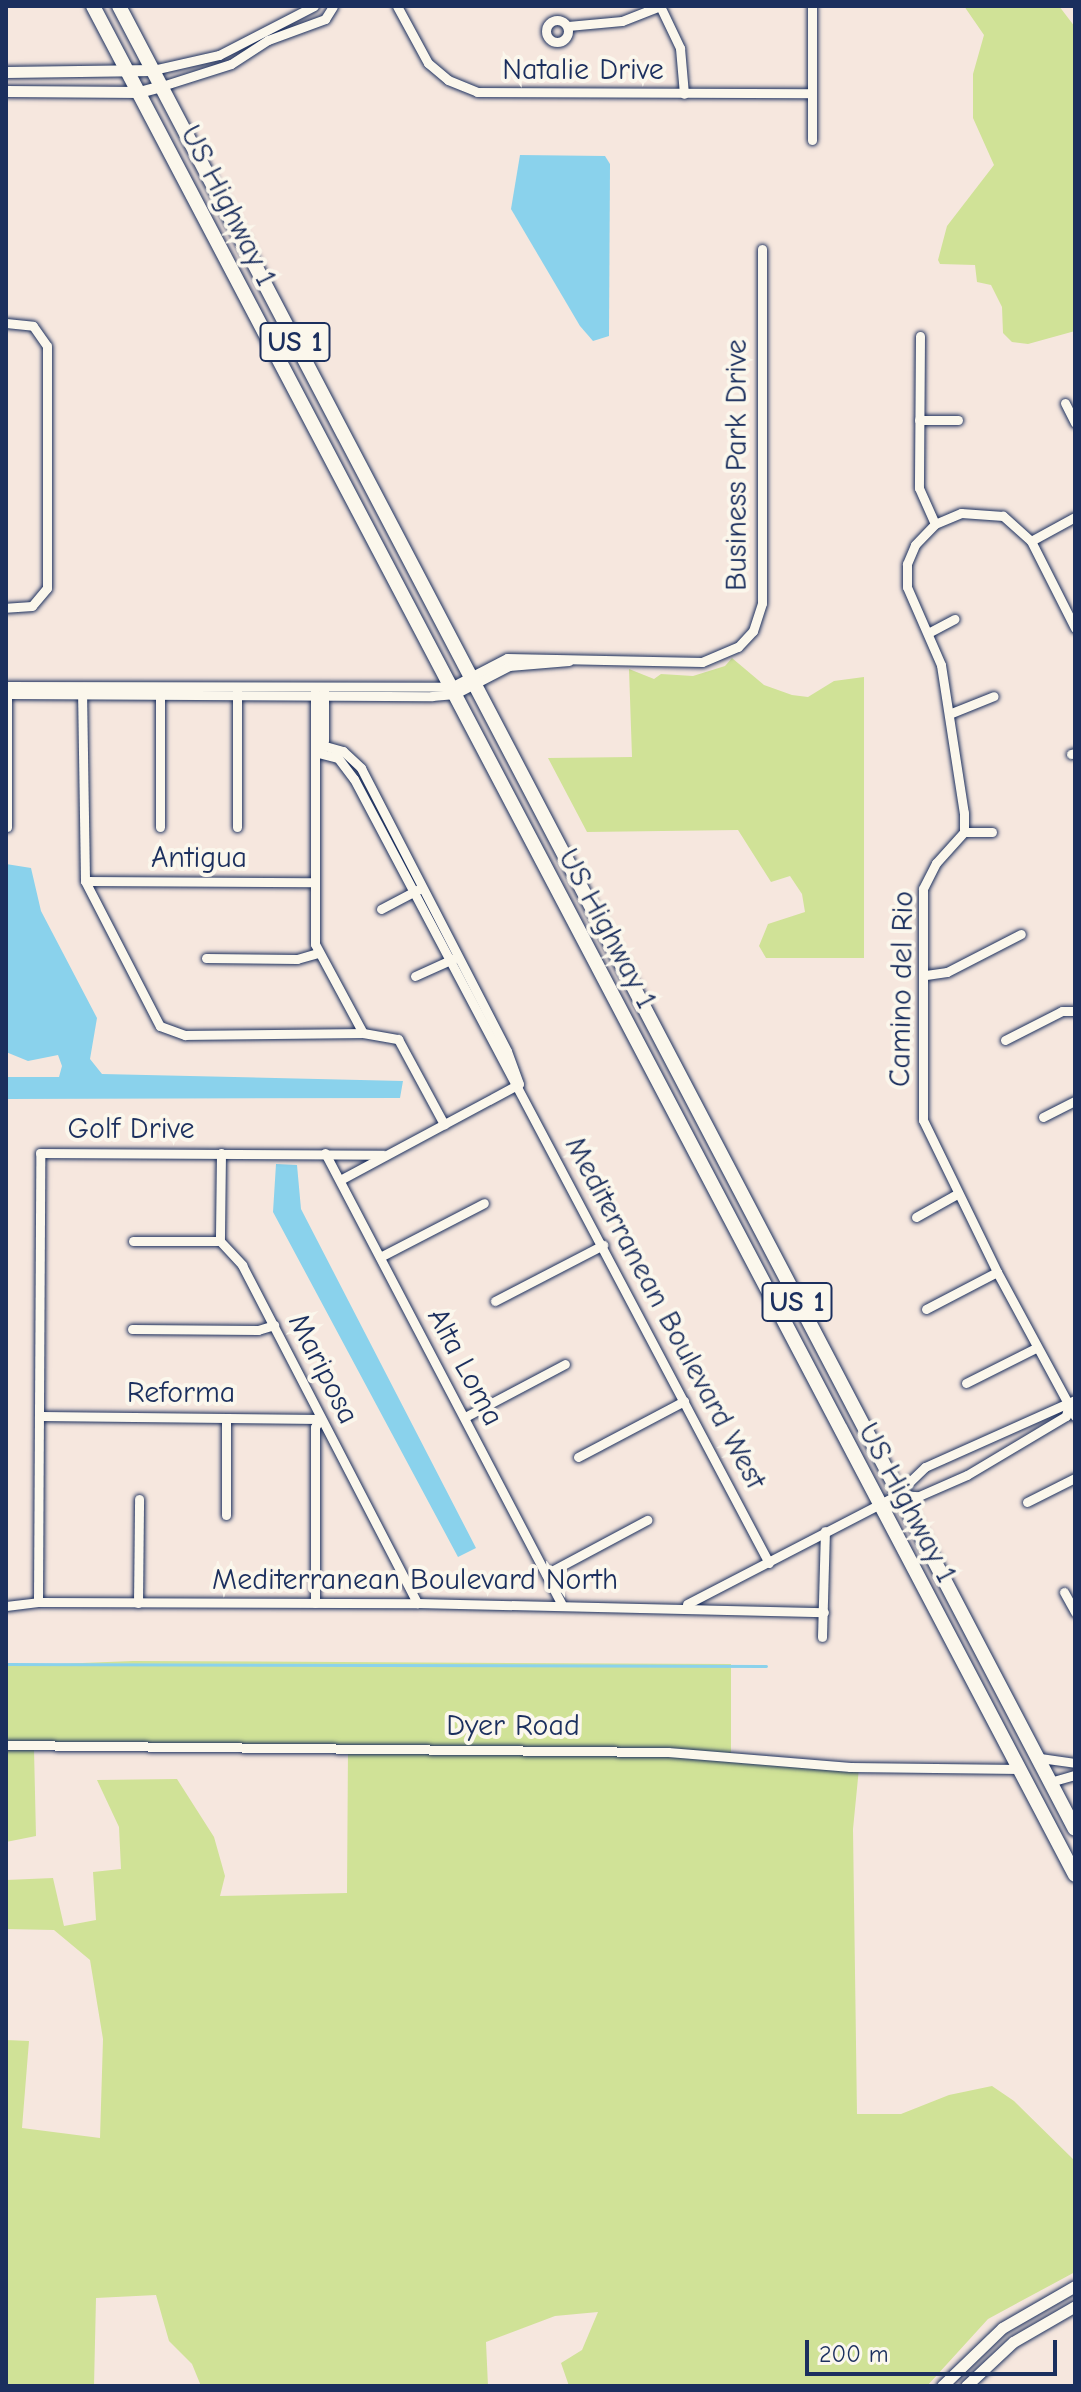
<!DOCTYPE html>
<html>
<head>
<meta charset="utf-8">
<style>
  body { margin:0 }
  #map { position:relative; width:1081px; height:2392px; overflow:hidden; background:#f6e7de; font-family:"Comic Neue",sans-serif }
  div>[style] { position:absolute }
  .green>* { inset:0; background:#d0e297 }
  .water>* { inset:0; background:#8ad2ec }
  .stream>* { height:3px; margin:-1.5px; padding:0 1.5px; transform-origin:1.5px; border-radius:1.5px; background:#8ad2ec }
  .roads { filter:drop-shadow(0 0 2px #1b2f5e) drop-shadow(0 0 2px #1b2f5e) }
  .minor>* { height:9px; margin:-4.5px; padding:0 4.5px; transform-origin:4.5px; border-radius:4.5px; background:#fbf7ec }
  .minor>.ring { margin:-4.5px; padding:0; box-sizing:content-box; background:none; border:9px solid #fbf7ec; border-radius:50% }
  .tertiary>* { height:11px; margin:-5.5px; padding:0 5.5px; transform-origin:5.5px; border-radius:5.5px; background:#fbf7ec }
  .primary>* { height:14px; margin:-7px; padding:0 7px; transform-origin:7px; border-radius:7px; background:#fbf7ec }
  span { translate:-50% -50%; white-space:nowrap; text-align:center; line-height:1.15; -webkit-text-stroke:8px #fbf7ec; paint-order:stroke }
  .shield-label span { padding:2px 6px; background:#fbf7ec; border:2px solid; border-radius:6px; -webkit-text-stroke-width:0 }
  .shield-label { font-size:28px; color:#1b2f5e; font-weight:700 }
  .street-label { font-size:30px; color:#1b2f5e }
  .frame { position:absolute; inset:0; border:8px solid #1b2f5e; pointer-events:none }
  .scale { position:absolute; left:805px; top:2340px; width:252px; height:36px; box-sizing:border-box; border:4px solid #1b2f5e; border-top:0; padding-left:10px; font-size:24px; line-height:28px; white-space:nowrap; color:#1b2f5e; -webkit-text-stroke:6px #fbf7ec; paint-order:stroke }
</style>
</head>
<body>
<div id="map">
  <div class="green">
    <div style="clip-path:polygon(964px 6px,1059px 6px,1075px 27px,1075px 331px,1028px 344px,1012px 342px,1003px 333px,1002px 307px,991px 285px,977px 282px,975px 265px,940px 264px,938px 260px,947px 226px,994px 165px,973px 118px,973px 74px,984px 35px)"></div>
    <div style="clip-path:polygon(732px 658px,764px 685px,792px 695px,808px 697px,834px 681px,864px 677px,864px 958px,766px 958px,759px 946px,768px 924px,805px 912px,802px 894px,790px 876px,771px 882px,738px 830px,587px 832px,548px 758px,632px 757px,629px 669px,654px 679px,661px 674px,693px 676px,725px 666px)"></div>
    <div style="clip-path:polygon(133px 1661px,731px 1664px,731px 1758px,859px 1768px,853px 1829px,857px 2114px,901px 2114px,949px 2095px,992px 2086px,1014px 2101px,1075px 2161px,1075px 2272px,988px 2319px,927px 2386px,569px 2386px,561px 2363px,582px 2350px,598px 2312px,555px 2316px,486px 2342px,488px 2386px,201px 2386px,192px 2364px,169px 2341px,156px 2295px,96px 2298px,94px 2386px,6px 2386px,6px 2040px,29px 2041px,22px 2128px,100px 2138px,103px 2039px,90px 1960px,54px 1930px,6px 1929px,6px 1880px,53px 1878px,64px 1926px,96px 1920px,93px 1872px,121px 1869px,119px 1827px,97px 1780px,177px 1779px,214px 1837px,225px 1876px,220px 1896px,347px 1893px,348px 1748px,34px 1749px,36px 1836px,6px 1842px,6px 1666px)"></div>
  </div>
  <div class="water">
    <div style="clip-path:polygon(520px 155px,605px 156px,610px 164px,609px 336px,593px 341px,580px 326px,511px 209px)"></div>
    <div style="clip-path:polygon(6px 864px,31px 868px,41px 911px,97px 1018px,90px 1059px,102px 1074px,403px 1081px,400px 1098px,6px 1099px,6px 1077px,59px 1077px,62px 1066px,58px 1055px,28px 1061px,6px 1052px)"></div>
    <div style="clip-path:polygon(276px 1164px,297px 1165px,301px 1209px,476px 1548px,458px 1557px,273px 1212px)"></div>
  </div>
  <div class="stream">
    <div style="left:6px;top:1664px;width:760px;rotate:0.15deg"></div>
  </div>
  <div class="roads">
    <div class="minor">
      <div style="left:397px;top:6px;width:65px;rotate:61.5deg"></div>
      <div style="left:428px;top:63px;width:26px;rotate:40deg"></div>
      <div style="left:448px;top:80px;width:31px;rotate:22deg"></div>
      <div style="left:477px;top:92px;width:335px;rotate:0.2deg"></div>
      <div style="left:660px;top:6px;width:47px;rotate:64.5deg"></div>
      <div style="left:680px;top:48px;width:46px;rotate:85deg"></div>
      <div class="ring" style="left:546px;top:20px;width:13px;height:13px"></div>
      <div style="left:568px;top:26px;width:54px;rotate:-5.3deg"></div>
      <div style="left:622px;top:21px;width:41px;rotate:-21.5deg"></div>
      <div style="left:153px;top:70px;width:68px;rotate:-12.8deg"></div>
      <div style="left:219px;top:55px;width:107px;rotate:-27.3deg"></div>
      <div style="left:162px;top:86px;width:72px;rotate:-17.7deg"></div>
      <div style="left:231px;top:64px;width:44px;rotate:-33deg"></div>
      <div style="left:268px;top:40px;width:61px;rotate:-20.2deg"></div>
      <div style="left:325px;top:19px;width:15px;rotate:-58deg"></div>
      <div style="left:812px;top:140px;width:134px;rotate:-90deg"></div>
      <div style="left:6px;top:323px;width:27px;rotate:6deg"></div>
      <div style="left:33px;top:326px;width:24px;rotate:55deg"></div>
      <div style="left:47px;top:346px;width:242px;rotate:90deg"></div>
      <div style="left:47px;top:588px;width:23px;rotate:130deg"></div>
      <div style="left:32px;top:606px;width:26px;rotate:176deg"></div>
      <div style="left:920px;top:336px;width:152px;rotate:90.4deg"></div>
      <div style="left:919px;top:488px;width:39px;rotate:66deg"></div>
      <div style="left:1065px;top:403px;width:22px;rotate:63deg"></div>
      <div style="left:919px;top:420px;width:39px"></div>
      <div style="left:1031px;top:541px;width:50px;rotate:-28.6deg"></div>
      <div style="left:1075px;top:628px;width:97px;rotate:-116.8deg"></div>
      <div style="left:1031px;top:541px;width:38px;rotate:-138deg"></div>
      <div style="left:1003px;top:516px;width:42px;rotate:-175.9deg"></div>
      <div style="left:961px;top:513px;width:28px;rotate:157deg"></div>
      <div style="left:935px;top:524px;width:29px;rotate:134deg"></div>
      <div style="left:915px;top:545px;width:21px;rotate:113deg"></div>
      <div style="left:907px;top:564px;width:23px;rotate:90deg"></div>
      <div style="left:907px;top:587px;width:85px;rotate:66.4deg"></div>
      <div style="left:941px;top:665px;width:150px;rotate:81.2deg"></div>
      <div style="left:964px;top:813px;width:19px;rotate:90deg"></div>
      <div style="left:964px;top:832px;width:42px;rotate:132.1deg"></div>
      <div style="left:936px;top:863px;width:29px;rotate:117deg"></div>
      <div style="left:923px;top:889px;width:231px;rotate:90deg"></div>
      <div style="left:923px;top:1120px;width:169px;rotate:64deg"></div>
      <div style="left:997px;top:1272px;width:164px;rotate:61.6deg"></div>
      <div style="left:928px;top:633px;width:30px;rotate:-28deg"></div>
      <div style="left:6px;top:686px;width:445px;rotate:0.1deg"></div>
      <div style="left:451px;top:687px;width:63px;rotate:-27.4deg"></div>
      <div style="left:507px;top:658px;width:195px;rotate:1.2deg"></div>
      <div style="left:702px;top:662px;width:39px;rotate:-23deg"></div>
      <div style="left:738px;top:647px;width:22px;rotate:-47deg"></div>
      <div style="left:753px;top:631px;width:29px;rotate:-72deg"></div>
      <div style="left:762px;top:603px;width:354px;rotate:-90deg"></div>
      <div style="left:324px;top:687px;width:53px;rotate:90deg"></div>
      <div style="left:324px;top:740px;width:14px;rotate:115deg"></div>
      <div style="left:318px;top:753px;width:21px;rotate:14deg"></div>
      <div style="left:338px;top:758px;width:26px;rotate:53deg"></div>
      <div style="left:354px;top:779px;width:887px;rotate:62.11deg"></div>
      <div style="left:82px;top:689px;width:192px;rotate:89.1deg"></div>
      <div style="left:85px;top:881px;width:163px;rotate:62.7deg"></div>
      <div style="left:160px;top:1026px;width:27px;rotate:20deg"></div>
      <div style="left:185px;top:1035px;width:178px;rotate:-0.6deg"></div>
      <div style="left:7px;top:690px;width:137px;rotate:90deg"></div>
      <div style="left:160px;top:691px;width:136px;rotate:90deg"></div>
      <div style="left:237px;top:691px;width:136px;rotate:90deg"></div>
      <div style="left:315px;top:691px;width:253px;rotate:90deg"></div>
      <div style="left:315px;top:944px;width:101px;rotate:61.7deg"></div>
      <div style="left:363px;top:1033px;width:36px;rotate:10deg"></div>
      <div style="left:398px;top:1039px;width:97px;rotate:61.6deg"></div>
      <div style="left:6px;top:694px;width:426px;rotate:0.3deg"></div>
      <div style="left:432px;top:696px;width:23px;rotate:-5deg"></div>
      <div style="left:455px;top:694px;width:61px;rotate:-27.4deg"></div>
      <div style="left:509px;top:666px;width:60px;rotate:-4.8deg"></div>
      <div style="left:949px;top:714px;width:48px;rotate:-21.8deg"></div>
      <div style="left:318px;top:744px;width:26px;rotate:16deg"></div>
      <div style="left:343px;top:751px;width:25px;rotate:43deg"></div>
      <div style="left:361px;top:768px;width:318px;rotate:62.7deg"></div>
      <div style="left:507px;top:1051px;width:35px;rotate:70deg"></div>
      <div style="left:1071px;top:754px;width:4px;rotate:-14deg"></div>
      <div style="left:964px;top:832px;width:28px"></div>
      <div style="left:85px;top:881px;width:228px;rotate:0.3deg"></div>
      <div style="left:381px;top:909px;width:43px;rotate:-27.8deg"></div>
      <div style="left:206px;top:958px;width:91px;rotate:0.6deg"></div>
      <div style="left:297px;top:959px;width:22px;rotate:-16deg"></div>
      <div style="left:926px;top:975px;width:21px;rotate:-8deg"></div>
      <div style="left:947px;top:972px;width:83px;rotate:-27.2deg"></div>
      <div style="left:415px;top:976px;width:44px;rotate:-24.2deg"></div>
      <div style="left:1005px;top:1040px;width:64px;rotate:-27deg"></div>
      <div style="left:1062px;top:1011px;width:13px"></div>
      <div style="left:1043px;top:1117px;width:36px;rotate:-27deg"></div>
      <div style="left:221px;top:1153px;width:88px;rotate:90.7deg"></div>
      <div style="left:220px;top:1241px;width:33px;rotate:47deg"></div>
      <div style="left:242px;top:1265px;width:381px;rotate:62.6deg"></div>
      <div style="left:325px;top:1153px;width:510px;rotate:62.33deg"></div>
      <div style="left:340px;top:1180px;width:203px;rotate:-28.2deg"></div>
      <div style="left:916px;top:1217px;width:47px;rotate:-29.3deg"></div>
      <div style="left:133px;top:1241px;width:87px"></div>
      <div style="left:380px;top:1257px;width:117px;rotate:-27.4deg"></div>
      <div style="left:495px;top:1301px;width:122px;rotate:-27.4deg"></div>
      <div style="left:926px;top:1309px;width:80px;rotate:-27.5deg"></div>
      <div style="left:132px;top:1329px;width:126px;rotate:0.5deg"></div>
      <div style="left:258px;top:1330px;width:17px;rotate:-17deg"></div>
      <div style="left:966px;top:1383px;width:78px;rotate:-26.6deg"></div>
      <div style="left:41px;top:1416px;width:279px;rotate:0.6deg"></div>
      <div style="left:320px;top:1419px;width:9px;rotate:122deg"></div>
      <div style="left:315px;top:1427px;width:176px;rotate:90deg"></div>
      <div style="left:465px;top:1417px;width:113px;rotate:-27.9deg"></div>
      <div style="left:578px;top:1457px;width:120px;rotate:-27.8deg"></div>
      <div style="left:897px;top:1494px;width:39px;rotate:-44deg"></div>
      <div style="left:925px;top:1467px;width:164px;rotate:-24.1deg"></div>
      <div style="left:1027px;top:1502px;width:54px;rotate:-26.6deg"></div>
      <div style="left:226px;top:1515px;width:97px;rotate:-90deg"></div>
      <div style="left:546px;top:1574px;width:115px;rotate:-28.1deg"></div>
      <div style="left:1064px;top:1592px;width:23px;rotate:61deg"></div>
      <div style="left:38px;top:1602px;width:449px;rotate:-89.7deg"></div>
      <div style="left:40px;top:1153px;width:343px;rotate:0.3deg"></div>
      <div style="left:138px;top:1603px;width:104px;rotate:-89.4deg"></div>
      <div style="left:687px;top:1604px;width:237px;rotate:-27.4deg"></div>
      <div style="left:897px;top:1495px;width:22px;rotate:3deg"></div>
      <div style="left:919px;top:1496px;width:52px;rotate:-23.6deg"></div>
      <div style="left:967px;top:1475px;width:115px;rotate:-30.8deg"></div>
      <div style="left:1066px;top:1416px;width:13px;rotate:-77deg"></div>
      <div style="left:6px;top:1606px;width:32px;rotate:-7deg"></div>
      <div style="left:38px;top:1602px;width:379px;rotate:0.2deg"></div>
      <div style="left:417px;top:1603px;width:407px;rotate:1.3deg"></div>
      <div style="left:822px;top:1637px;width:106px;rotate:-88.4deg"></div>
      <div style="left:6px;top:1745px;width:662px;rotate:0.61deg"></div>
      <div style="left:668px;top:1752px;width:183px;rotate:4.7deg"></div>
      <div style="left:850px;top:1767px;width:170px;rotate:0.7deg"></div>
      <div style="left:1040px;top:1758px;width:35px;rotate:8deg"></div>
      <div style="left:1050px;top:1782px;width:26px;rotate:-16deg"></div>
    </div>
    <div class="tertiary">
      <div style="left:6px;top:72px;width:147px;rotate:-0.8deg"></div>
      <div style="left:6px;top:91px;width:133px;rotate:0.4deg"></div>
      <div style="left:139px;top:92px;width:24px;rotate:-15deg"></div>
      <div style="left:942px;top:2386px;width:83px;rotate:-44deg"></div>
      <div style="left:1002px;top:2328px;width:84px;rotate:-29.9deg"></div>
      <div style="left:966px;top:2386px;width:64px;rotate:-43.1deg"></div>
      <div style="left:1013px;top:2342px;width:72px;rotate:-30.1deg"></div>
    </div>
    <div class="primary">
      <div style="left:93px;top:6px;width:2111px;rotate:62.28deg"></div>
      <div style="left:119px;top:6px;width:2058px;rotate:62.33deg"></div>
    </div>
  </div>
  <div class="shield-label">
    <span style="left:295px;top:342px">US 1</span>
    <span style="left:797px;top:1302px">US 1</span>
  </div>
  <div class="street-label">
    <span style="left:583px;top:70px">Natalie Drive</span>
    <span style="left:228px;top:206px;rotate:63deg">US Highway 1</span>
    <span style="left:737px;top:465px;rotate:-90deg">Business Park Drive</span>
    <span style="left:199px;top:858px">Antigua</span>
    <span style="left:607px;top:929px;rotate:62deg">US Highway 1</span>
    <span style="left:902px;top:989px;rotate:-89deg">Camino del Rio</span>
    <span style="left:131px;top:1129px">Golf Drive</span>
    <span style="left:665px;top:1313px;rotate:62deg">Mediterranean Boulevard West</span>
    <span style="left:465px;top:1367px;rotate:62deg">Alta Loma</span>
    <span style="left:323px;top:1369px;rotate:63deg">Mariposa</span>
    <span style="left:181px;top:1393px">Reforma</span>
    <span style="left:907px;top:1503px;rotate:62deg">US Highway 1</span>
    <span style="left:415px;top:1580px">Mediterranean Boulevard North</span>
    <span style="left:513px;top:1726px">Dyer Road</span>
  </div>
  <div class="frame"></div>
  <div class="scale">200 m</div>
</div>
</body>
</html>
